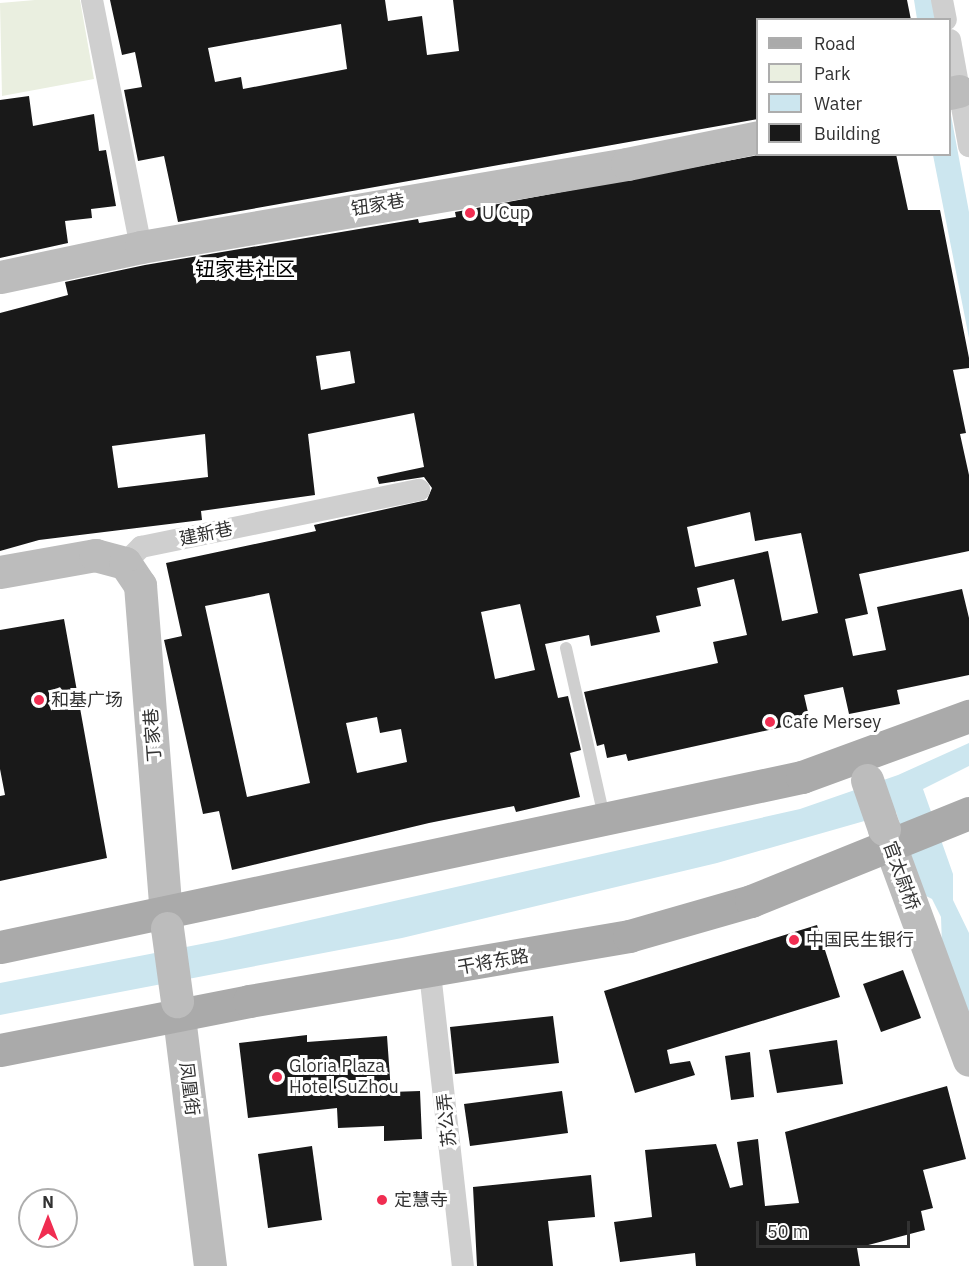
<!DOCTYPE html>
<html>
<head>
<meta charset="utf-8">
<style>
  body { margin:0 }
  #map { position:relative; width:969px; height:1266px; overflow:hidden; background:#fff; font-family:"IBM Plex Sans","Noto Sans SC",sans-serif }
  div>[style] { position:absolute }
  .green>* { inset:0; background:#eaefe0 }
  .water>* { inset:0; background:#cce6ef }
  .building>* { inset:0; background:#191919 }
  .lane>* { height:12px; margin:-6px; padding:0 6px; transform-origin:6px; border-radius:6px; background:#cfcfcf }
  .street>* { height:22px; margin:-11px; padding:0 11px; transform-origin:11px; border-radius:11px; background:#cfcfcf }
  .secondary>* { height:33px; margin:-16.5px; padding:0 16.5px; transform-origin:16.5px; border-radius:16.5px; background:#bcbcbc }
  .primary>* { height:33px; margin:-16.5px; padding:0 16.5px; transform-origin:16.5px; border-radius:16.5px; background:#aaa }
  .secondary-bridge>* { height:33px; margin:-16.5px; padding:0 16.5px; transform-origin:16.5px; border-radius:16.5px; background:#bcbcbc }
  .dots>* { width:16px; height:16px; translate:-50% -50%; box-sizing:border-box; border:3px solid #fff; border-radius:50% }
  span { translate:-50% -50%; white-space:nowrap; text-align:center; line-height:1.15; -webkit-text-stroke:6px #fff; paint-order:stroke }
  .street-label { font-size:18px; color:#323232 }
  .poi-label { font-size:18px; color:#323232 }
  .left { translate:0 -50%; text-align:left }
  .neighbourhood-label { font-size:20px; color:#000 }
  .legend { position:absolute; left:756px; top:18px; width:195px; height:138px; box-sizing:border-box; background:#fff; border:2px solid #adadad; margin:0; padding:8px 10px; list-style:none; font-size:18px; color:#323232 }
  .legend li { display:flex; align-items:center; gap:12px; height:30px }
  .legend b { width:30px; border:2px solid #adadad }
  .north { position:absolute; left:18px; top:1188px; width:60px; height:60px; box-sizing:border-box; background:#fff; border:2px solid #adadad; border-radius:50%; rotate:0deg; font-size:16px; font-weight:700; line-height:24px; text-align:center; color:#323232 }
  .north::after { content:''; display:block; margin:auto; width:21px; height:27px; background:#f02d51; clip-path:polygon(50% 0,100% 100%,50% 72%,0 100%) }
  .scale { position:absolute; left:756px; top:1221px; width:154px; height:27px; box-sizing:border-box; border:3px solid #323232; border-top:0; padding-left:8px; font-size:18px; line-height:21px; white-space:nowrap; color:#323232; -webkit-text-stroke:4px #fff; paint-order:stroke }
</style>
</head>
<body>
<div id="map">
  <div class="green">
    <div style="clip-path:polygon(35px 0,80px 0,94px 79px,2px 96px,0 3px)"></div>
  </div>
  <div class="water">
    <div style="clip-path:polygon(914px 0,932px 0,935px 19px,917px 19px)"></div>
    <div style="clip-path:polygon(950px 110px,969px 212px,969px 338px,933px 155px,950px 154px)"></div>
    <div style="clip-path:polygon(969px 743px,969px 766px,923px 789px,953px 874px,953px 900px,969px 933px,969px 1020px,942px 946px,941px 917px,932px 899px,924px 895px,896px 812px,717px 863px,402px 938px,0 1015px,0 983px,222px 940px,800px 809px,898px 775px)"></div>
  </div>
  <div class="building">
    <div style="clip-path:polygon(evenodd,110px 0,385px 0,388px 21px,422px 16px,427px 55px,459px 51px,453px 0,907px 0,911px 20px,758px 20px,758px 119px,178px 222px,164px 156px,138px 161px,124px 90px,142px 87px,135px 52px,122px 55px,110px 0,341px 24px,347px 69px,243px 89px,241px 77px,215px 82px,208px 48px,341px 24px)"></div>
    <div style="clip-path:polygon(29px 96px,33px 126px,94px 114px,99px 151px,106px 150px,116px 206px,91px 209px,92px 218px,65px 221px,68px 243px,0 258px,0 100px)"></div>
    <div style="clip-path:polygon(evenodd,764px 154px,896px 154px,908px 210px,940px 210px,969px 358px,969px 368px,953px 370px,966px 433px,960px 434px,969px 475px,969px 551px,859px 574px,868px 614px,845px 619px,853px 656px,886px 650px,877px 607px,962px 589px,969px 618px,969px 675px,897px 690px,900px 704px,849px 714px,843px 687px,804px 695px,810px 721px,628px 761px,626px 754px,607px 758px,604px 744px,597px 746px,584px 692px,718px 663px,713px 642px,747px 635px,734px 579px,697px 588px,701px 606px,656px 616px,660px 632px,591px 646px,589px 635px,545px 644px,558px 698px,568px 696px,581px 750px,570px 753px,580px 797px,516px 812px,514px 806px,429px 823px,232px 870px,219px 811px,203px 814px,164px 640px,182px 636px,166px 563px,316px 531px,314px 525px,427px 500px,432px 488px,424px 477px,379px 484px,377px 477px,424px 467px,414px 413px,308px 434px,315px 495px,201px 511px,202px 520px,39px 540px,0 551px,0 313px,68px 295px,65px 282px,145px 265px,418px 219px,419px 223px,456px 217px,455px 212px,764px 154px,350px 351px,355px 383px,321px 390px,316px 356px,350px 351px,764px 154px,205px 434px,208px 477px,118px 488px,112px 446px,205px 434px,764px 154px,750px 512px,755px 541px,801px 533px,818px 613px,782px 621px,768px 551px,695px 567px,687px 527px,750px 512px,764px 154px,269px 593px,310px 783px,247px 797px,205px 606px,269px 593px,764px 154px,520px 604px,535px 670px,495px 679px,481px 612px,520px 604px,764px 154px,377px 717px,380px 733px,401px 729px,407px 762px,357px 773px,346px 723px,377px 717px)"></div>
    <div style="clip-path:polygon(64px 619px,107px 858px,0 881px,0 796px,5px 795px,0 769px,0 630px)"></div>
    <div style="clip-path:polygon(817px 925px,840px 997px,667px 1050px,670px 1064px,690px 1061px,695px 1075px,635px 1093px,604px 991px)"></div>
    <div style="clip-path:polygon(903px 970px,921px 1018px,881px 1032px,863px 984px)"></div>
    <div style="clip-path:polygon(553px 1016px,559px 1063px,455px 1074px,450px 1027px)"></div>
    <div style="clip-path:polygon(307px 1035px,307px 1042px,387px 1036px,391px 1092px,420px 1091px,422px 1139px,384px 1141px,384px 1126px,338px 1128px,337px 1108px,248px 1118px,239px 1043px)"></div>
    <div style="clip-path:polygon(837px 1040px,843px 1084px,777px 1093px,769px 1050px)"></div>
    <div style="clip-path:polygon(750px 1052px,754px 1097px,731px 1100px,725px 1056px)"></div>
    <div style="clip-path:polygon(947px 1086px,966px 1159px,923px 1170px,933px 1208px,921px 1211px,925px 1230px,857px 1248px,860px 1266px,696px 1266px,695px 1253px,620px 1262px,614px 1222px,652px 1217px,645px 1150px,716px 1144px,730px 1188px,743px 1185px,737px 1142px,758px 1139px,765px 1206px,799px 1203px,785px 1132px)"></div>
    <div style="clip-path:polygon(562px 1091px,568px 1133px,470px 1146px,464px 1104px)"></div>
    <div style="clip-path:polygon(312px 1146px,322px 1220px,268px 1228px,258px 1154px)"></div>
    <div style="clip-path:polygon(591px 1175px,595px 1217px,548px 1221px,553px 1266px,477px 1266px,473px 1187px)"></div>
  </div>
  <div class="lane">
    <div style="left:566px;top:648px;width:173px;rotate:77.3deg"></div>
  </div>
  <div class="street">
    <div style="left:92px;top:0;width:252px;rotate:78.8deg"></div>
    <div style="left:942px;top:0;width:20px;rotate:79deg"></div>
    <div style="left:950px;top:40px;width:108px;rotate:79.8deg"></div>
    <div style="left:125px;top:563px;width:23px;rotate:-45deg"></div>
    <div style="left:141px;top:547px;width:284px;rotate:-11.6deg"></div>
    <div style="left:430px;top:973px;width:295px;rotate:83.6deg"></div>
  </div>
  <div class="secondary">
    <div style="left:950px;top:93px;width:9px;rotate:-13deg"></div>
    <div style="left:0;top:277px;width:144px;rotate:-12deg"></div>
    <div style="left:141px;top:247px;width:493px;rotate:-9.7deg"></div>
    <div style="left:627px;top:164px;width:134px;rotate:-11.6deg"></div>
    <div style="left:0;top:572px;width:97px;rotate:-10.1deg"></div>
    <div style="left:95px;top:555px;width:31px;rotate:15deg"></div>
    <div style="left:125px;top:563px;width:27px;rotate:56deg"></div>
    <div style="left:140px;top:585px;width:344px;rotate:85.5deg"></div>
    <div style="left:884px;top:829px;width:246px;rotate:69.8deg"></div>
    <div style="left:177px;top:1001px;width:267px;rotate:82.9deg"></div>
  </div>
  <div class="primary">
    <div style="left:0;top:947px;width:820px;rotate:-11.97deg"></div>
    <div style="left:802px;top:777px;width:178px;rotate:-20.1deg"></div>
    <div style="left:0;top:1050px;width:254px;rotate:-11.1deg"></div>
    <div style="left:249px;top:1001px;width:386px;rotate:-9.7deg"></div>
    <div style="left:629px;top:936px;width:127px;rotate:-16deg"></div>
    <div style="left:751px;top:901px;width:235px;rotate:-22deg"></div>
  </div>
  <div class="secondary-bridge">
    <div style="left:867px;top:780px;width:52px;rotate:70.9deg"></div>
    <div style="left:167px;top:928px;width:74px;rotate:82.2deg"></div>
  </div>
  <div class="dots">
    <div style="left:470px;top:213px;background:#f02d51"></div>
    <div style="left:39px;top:700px;background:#f02d51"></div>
    <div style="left:770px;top:722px;background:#f02d51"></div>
    <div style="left:794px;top:940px;background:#f02d51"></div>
    <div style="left:277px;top:1077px;background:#f02d51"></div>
    <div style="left:382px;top:1200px;background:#f02d51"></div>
  </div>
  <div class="street-label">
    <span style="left:378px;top:205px;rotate:-10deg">钮家巷</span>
    <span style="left:206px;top:534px;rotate:-12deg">建新巷</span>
    <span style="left:153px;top:735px;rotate:-94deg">丁家巷</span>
    <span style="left:901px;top:876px;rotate:70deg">官太尉桥</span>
    <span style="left:493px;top:962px;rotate:-10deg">干将东路</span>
    <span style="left:189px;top:1089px;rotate:83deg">凤凰街</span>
    <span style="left:447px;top:1120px;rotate:-96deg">苏公弄</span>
  </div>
  <div class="poi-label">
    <span class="left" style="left:482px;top:213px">U Cup</span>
    <span class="left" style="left:51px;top:700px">和基广场</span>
    <span class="left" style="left:782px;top:722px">Cafe Mersey</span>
    <span class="left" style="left:806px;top:940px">中国民生银行</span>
    <span class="left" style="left:289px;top:1077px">Gloria Plaza<br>Hotel SuZhou</span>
    <span class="left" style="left:394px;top:1200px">定慧寺</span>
  </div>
  <div class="neighbourhood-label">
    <span style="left:245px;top:268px">钮家巷社区</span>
  </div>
  <ul class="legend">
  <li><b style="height:8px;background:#aaa"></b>Road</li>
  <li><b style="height:16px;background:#eaefe0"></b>Park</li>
  <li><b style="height:16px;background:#cce6ef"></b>Water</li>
  <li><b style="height:16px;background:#191919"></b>Building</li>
  </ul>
  <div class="north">N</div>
  <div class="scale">50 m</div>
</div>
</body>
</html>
